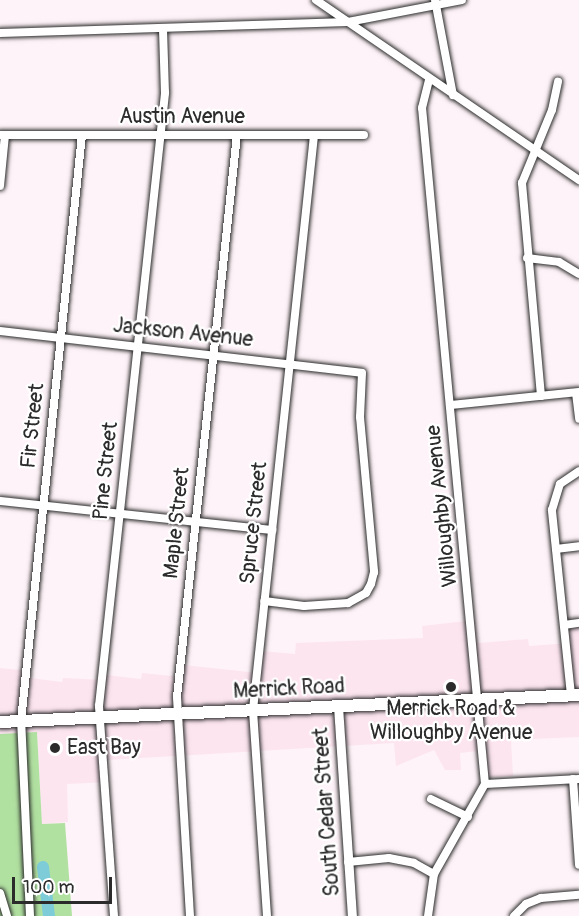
<!DOCTYPE html>
<html>
<head>
<meta charset="utf-8">
<style>
  body { margin:0 }
  #map { position:relative; width:579px; height:916px; overflow:hidden; background:#fef3f8; font-family:Pangolin,sans-serif }
  div>[style] { position:absolute }
  .built>* { inset:0; background:#fde5f0 }
  .green>* { inset:0; background:#b1e1a1 }
  .river>* { height:12px; margin:-6px; padding:0 6px; transform-origin:6px; border-radius:6px; background:#7dccd8 }
  .roads { filter:drop-shadow(0 0 2px #2b2b2b) drop-shadow(0 0 2px #2b2b2b) }
  .minor>* { height:8px; margin:-4px; padding:0 4px; transform-origin:4px; border-radius:4px; background:#fff }
  .tertiary>* { height:9px; margin:-4.5px; padding:0 4.5px; transform-origin:4.5px; border-radius:4.5px; background:#fff }
  .primary>* { height:12px; margin:-6px; padding:0 6px; transform-origin:6px; border-radius:6px; background:#fff }
  .dots>* { width:16px; height:16px; translate:-50% -50%; box-sizing:border-box; border:3px solid #fff; border-radius:50% }
  span { translate:-50% -50%; white-space:nowrap; text-align:center; line-height:1.15; -webkit-text-stroke:4.5px #fff; paint-order:stroke }
  .street-label { font-size:21px; color:#2b2b2b }
  .poi-label { font-size:21px; color:#2b2b2b }
  .left { translate:0 -50%; text-align:left }
  .scale { position:absolute; left:12px; top:877px; width:100px; height:27px; box-sizing:border-box; border:3px solid #2b2b2b; border-top:0; padding-left:8px; font-size:18px; line-height:21px; white-space:nowrap; color:#2b2b2b; -webkit-text-stroke:4px #fff; paint-order:stroke }
</style>
</head>
<body>
<div id="map">
  <div class="built">
    <div style="clip-path:polygon(475px 620px,478px 643px,528px 639px,529px 646px,570px 643px,568px 626px,579px 625px,579px 737px,511px 740px,513px 776px,488px 777px,486px 750px,460px 753px,461px 770px,445px 770px,434px 750px,396px 766px,394px 743px,107px 760px,108px 782px,67px 784px,68px 822px,42px 824px,37px 732px,0 734px,0 668px,30px 671px,30px 678px,62px 682px,63px 678px,105px 680px,106px 675px,141px 679px,142px 673px,182px 677px,184px 665px,259px 673px,262px 651px,295px 654px,296px 643px,423px 638px,422px 626px)"></div>
  </div>
  <div class="green">
    <div style="clip-path:polygon(37px 732px,42px 824px,65px 823px,72px 916px,0 916px,0 734px)"></div>
  </div>
  <div class="river">
    <div style="left:43px;top:867px;width:49px;rotate:83deg"></div>
  </div>
  <div class="roads">
    <div class="minor">
      <div style="left:316px;top:0;width:319px;rotate:34.4deg"></div>
      <div style="left:435px;top:0;width:97px;rotate:79.3deg"></div>
      <div style="left:0;top:33px;width:348px;rotate:-1.8deg"></div>
      <div style="left:348px;top:22px;width:116px;rotate:-10.9deg"></div>
      <div style="left:0;top:135px;width:364px"></div>
      <div style="left:0;top:186px;width:51px;rotate:-84.4deg"></div>
      <div style="left:527px;top:258px;width:32px;rotate:7deg"></div>
      <div style="left:559px;top:262px;width:23px;rotate:31deg"></div>
      <div style="left:0;top:331px;width:364px;rotate:6.6deg"></div>
      <div style="left:362px;top:373px;width:44px;rotate:92.6deg"></div>
      <div style="left:360px;top:417px;width:156px;rotate:84.8deg"></div>
      <div style="left:374px;top:572px;width:12px;rotate:104deg"></div>
      <div style="left:371px;top:584px;width:10px;rotate:119deg"></div>
      <div style="left:366px;top:593px;width:21px;rotate:151deg"></div>
      <div style="left:348px;top:603px;width:44px;rotate:176.1deg"></div>
      <div style="left:304px;top:606px;width:40px;rotate:-172.9deg"></div>
      <div style="left:576px;top:393px;width:26px;rotate:83deg"></div>
      <div style="left:541px;top:396px;width:214px;rotate:-95.1deg"></div>
      <div style="left:522px;top:183px;width:79px;rotate:-67.7deg"></div>
      <div style="left:552px;top:110px;width:29px;rotate:-78deg"></div>
      <div style="left:450px;top:405px;width:130px;rotate:-5.8deg"></div>
      <div style="left:0;top:501px;width:274px;rotate:6.1deg"></div>
      <div style="left:556px;top:549px;width:23px;rotate:-7deg"></div>
      <div style="left:564px;top:625px;width:15px;rotate:-8deg"></div>
      <div style="left:571px;top:695px;width:186px;rotate:-95.9deg"></div>
      <div style="left:552px;top:510px;width:27px;rotate:-73deg"></div>
      <div style="left:560px;top:484px;width:23px;rotate:-34deg"></div>
      <div style="left:573px;top:779px;width:86px;rotate:86deg"></div>
      <div style="left:485px;top:784px;width:94px;rotate:-3deg"></div>
      <div style="left:431px;top:799px;width:41px;rotate:25.9deg"></div>
      <div style="left:348px;top:862px;width:41px;rotate:-5.6deg"></div>
      <div style="left:389px;top:858px;width:25px;rotate:11deg"></div>
      <div style="left:414px;top:863px;width:23px;rotate:29deg"></div>
      <div style="left:0;top:893px;width:24px;rotate:73deg"></div>
      <div style="left:30px;top:916px;width:195px;rotate:-92.6deg"></div>
      <div style="left:21px;top:721px;width:589px;rotate:-84.06deg"></div>
      <div style="left:114px;top:916px;width:211px;rotate:-94.1deg"></div>
      <div style="left:99px;top:706px;width:617px;rotate:-83.85deg"></div>
      <div style="left:165px;top:93px;width:64px;rotate:-91.8deg"></div>
      <div style="left:190px;top:916px;width:219px;rotate:-93.4deg"></div>
      <div style="left:177px;top:697px;width:565px;rotate:-83.91deg"></div>
      <div style="left:267px;top:916px;width:206px;rotate:-93.9deg"></div>
      <div style="left:253px;top:710px;width:578px;rotate:-83.94deg"></div>
      <div style="left:428px;top:916px;width:42px;rotate:-81.9deg"></div>
      <div style="left:434px;top:874px;width:103px;rotate:-60.5deg"></div>
      <div style="left:485px;top:784px;width:679px;rotate:-95.32deg"></div>
      <div style="left:422px;top:108px;width:30px;rotate:-76deg"></div>
      <div style="left:514px;top:916px;width:17px;rotate:-45deg"></div>
      <div style="left:526px;top:904px;width:16px;rotate:-22deg"></div>
      <div style="left:541px;top:898px;width:38px;rotate:-5deg"></div>
    </div>
    <div class="tertiary">
      <div style="left:338px;top:706px;width:210px;rotate:86.2deg"></div>
    </div>
    <div class="primary">
      <div style="left:0;top:722px;width:580px;rotate:-2.67deg"></div>
    </div>
  </div>
  <div class="dots">
    <div style="left:451px;top:687px;background:#2b2b2b"></div>
    <div style="left:55px;top:748px;background:#2b2b2b"></div>
  </div>
  <div class="street-label">
    <span style="left:182px;top:117px">Austin Avenue</span>
    <span style="left:183px;top:333px;rotate:6deg">Jackson Avenue</span>
    <span style="left:33px;top:426px;rotate:-84deg">Fir Street</span>
    <span style="left:106px;top:471px;rotate:-84deg">Pine Street</span>
    <span style="left:442px;top:506px;rotate:-96deg">Willoughby Avenue</span>
    <span style="left:177px;top:523px;rotate:-84deg">Maple Street</span>
    <span style="left:254px;top:523px;rotate:-84deg">Spruce Street</span>
    <span style="left:289px;top:689px;rotate:-3deg">Merrick Road</span>
    <span style="left:327px;top:812px;rotate:-94deg">South Cedar Street</span>
  </div>
  <div class="poi-label">
    <span style="left:451px;top:721px">Merrick Road &amp;<br>Willoughby Avenue</span>
    <span class="left" style="left:67px;top:748px">East Bay</span>
  </div>
  <div class="scale">100 m</div>
</div>
</body>
</html>
